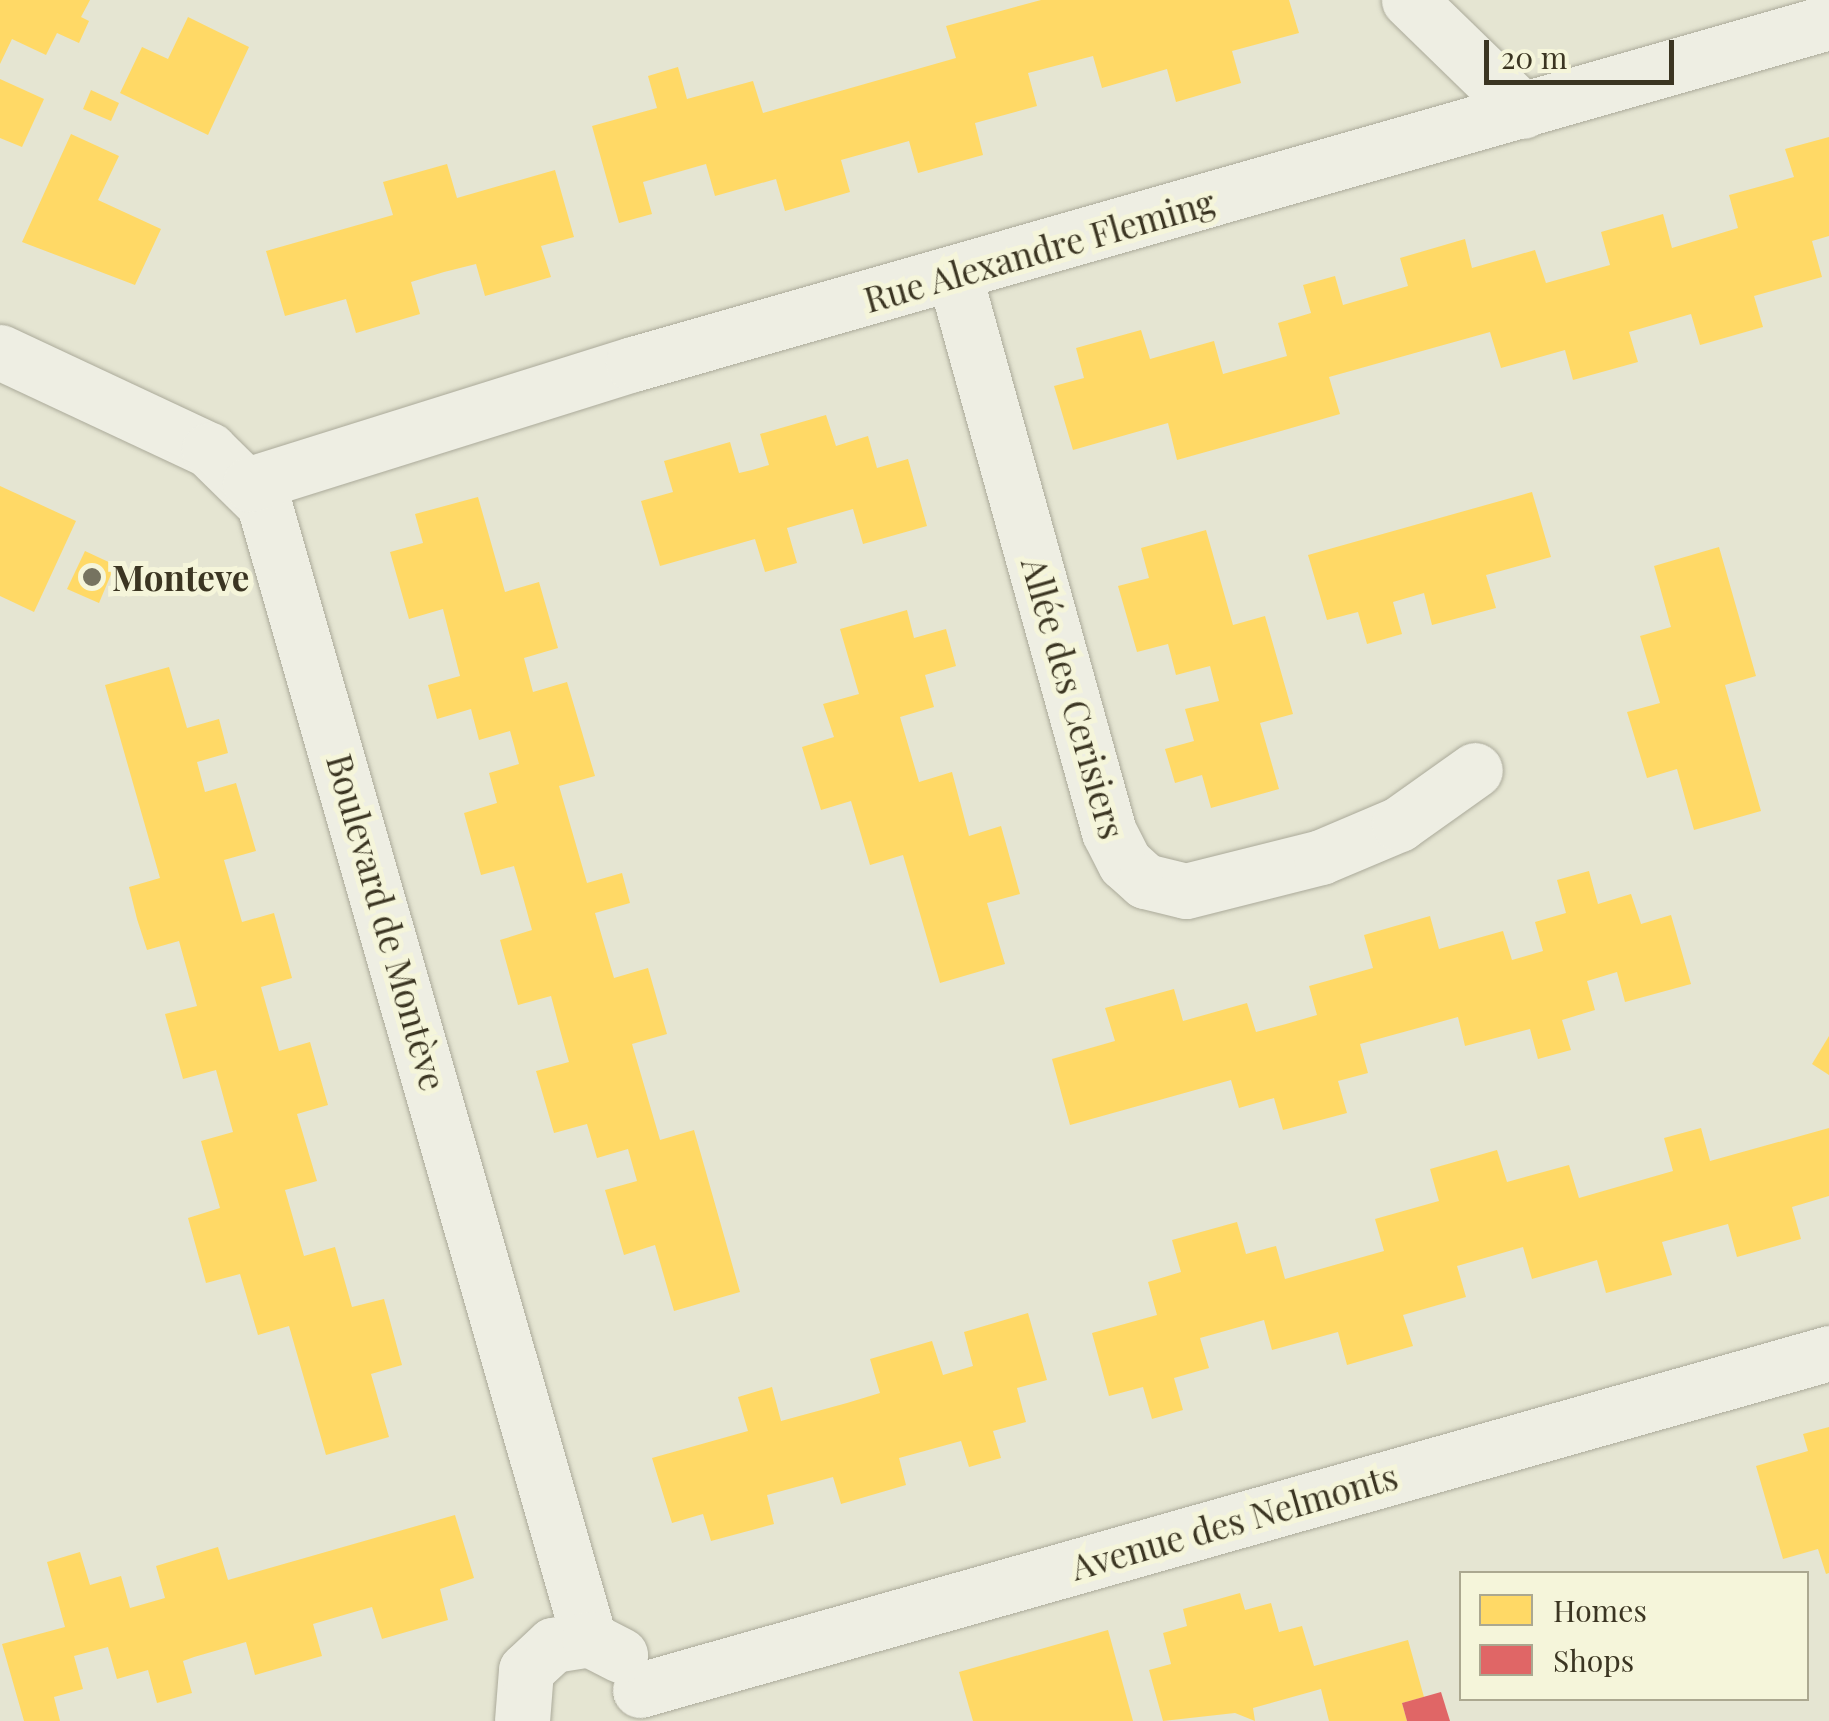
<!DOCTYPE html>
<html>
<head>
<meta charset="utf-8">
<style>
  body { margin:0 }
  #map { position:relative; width:1829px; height:1721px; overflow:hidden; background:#e5e5d2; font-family:"Playfair Display",serif }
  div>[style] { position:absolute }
  .homes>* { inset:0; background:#ffd966 }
  .shops>* { inset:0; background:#e06666 }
  .roads { filter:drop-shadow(0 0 2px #abaa9a) drop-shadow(0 0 2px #abaa9a) }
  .minor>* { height:55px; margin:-27.5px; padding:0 27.5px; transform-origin:27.5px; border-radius:27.5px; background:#eeeee3 }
  .dots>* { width:28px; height:28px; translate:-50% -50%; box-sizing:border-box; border:5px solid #f5f5da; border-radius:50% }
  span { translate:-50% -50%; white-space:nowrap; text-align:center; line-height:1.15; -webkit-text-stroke:10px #f5f5da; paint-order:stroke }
  .street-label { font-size:35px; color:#3b3522 }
  .poi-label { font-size:35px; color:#3b3522; font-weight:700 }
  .left { translate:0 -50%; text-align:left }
  .legend { position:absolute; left:1459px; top:1571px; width:350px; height:130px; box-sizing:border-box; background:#f5f5da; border:2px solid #aba890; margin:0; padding:12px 18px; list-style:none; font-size:30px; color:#3b3522 }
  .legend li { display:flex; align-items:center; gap:20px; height:50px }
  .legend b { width:50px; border:2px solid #aba890 }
  .scale { position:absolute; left:1484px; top:40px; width:190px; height:45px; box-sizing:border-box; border:5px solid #3b3522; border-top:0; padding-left:12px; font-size:30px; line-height:35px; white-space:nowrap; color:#3b3522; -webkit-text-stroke:8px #f5f5da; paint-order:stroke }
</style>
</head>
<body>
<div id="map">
  <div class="homes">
    <div style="clip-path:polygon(0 0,90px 0,81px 17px,89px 21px,79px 43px,57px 33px,46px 55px,12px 39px,0 64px)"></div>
    <div style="clip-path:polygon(1041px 0,1289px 0,1299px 33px,1232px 51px,1241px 83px,1176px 102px,1167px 69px,1102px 88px,1093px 56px,1028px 73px,1037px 106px,975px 123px,983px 155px,918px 173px,909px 141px,841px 160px,850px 192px,785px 211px,776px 179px,715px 196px,706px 164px,643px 182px,652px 214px,619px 223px,592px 126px,657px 108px,648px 76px,678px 67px,687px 99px,753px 81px,763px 113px,956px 58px,946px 26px)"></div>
    <div style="clip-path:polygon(188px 17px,249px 47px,208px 135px,120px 93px,142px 47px,168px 59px)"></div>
    <div style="clip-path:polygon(0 79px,44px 99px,22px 147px,0 138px)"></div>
    <div style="clip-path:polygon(91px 90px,119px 103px,111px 121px,83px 109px)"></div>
    <div style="clip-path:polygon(71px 134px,119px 156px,98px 200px,161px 229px,135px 285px,22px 242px)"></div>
    <div style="clip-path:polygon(1829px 137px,1829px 236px,1812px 241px,1822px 277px,1754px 296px,1763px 327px,1700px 345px,1691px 314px,1629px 332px,1638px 362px,1573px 380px,1565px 350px,1501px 368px,1490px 332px,1329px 377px,1340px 414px,1274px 433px,1177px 460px,1168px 423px,1073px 450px,1054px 386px,1084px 378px,1076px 348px,1141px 330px,1150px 359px,1214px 341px,1223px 374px,1287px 356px,1278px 323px,1311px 313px,1303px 285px,1335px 276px,1343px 305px,1408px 286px,1400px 258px,1465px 239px,1472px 268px,1535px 250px,1546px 283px,1610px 265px,1601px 232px,1663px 214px,1672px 248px,1738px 228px,1729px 195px,1794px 177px,1785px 149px)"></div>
    <div style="clip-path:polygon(447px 164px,457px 198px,555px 170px,574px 237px,541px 246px,551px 277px,485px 296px,476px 264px,444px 272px,411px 282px,420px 314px,356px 333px,346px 299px,285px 316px,266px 251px,393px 215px,383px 182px)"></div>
    <div style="clip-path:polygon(826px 415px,836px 446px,868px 436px,877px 468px,908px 459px,927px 526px,863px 544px,853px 509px,787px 528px,797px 563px,765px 572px,755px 539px,660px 566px,641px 501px,673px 492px,664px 461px,730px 442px,739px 473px,752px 470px,769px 465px,760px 434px)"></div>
    <div style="clip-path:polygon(0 486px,76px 521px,34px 612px,0 596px)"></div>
    <div style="clip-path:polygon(1532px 492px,1551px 557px,1486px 575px,1496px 608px,1432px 625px,1424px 593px,1393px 602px,1402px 634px,1367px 644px,1358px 612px,1327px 620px,1308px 555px)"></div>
    <div style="clip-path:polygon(478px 497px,505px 592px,539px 582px,558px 648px,524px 658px,533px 692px,567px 682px,595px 776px,559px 786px,587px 883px,622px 873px,630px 903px,595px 913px,614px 978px,648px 968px,667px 1034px,632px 1044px,660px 1140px,694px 1130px,740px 1292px,674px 1311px,655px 1245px,624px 1255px,605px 1190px,637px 1181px,628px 1149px,597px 1158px,587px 1124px,554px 1133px,536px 1071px,569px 1062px,560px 1030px,551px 996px,518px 1005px,500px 940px,532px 930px,524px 901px,514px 866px,481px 875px,464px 813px,497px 803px,489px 773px,519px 764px,514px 745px,510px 731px,479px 740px,471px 709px,437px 719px,428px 685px,460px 676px,443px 609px,409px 619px,390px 552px,423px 543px,415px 514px)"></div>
    <div style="clip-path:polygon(1206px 530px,1233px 625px,1265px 616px,1293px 714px,1260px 723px,1279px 789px,1211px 808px,1202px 775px,1175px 783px,1165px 749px,1194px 741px,1185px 709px,1219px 701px,1210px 666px,1176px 675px,1168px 644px,1137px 652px,1118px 586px,1149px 578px,1141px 548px)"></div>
    <div style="clip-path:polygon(1719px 547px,1756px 676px,1725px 685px,1761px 811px,1694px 830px,1677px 769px,1647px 778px,1627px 712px,1660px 703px,1640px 636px,1671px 627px,1654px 566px)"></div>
    <div style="clip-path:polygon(85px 551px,115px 565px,99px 603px,67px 589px)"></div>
    <div style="clip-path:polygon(907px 610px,914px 638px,946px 629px,956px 666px,925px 675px,934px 707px,900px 717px,919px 782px,952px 772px,969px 836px,1001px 826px,1020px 894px,987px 903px,1005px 964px,940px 983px,903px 855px,870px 865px,851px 801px,821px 810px,802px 747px,834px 737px,823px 704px,859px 694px,840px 629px)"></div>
    <div style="clip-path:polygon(169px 667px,187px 728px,219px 719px,228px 753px,197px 762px,205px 792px,236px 783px,256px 851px,224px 860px,242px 922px,274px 913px,292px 978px,261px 987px,279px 1051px,310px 1042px,328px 1105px,297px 1114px,317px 1181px,285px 1190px,304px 1256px,335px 1247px,352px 1307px,384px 1299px,402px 1365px,371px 1374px,389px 1437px,326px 1455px,289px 1326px,258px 1335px,240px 1274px,206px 1283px,188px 1218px,220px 1208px,201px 1141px,233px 1132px,216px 1070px,183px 1079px,165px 1014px,197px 1006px,179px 941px,147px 950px,137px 919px,129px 887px,160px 878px,105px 685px)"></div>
    <div style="clip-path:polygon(1589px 871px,1598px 904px,1631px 894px,1641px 924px,1671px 915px,1691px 984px,1625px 1002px,1617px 972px,1587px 981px,1595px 1010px,1562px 1020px,1571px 1050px,1538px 1059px,1530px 1029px,1465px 1046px,1458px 1017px,1360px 1044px,1368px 1073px,1338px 1081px,1347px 1113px,1283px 1130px,1274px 1098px,1239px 1108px,1231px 1080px,1070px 1125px,1052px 1059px,1115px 1041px,1105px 1008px,1174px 989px,1183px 1021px,1247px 1003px,1256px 1032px,1286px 1024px,1317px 1015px,1309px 986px,1373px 968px,1364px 935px,1430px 916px,1439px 949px,1503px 931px,1512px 960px,1526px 956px,1543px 951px,1535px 922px,1566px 913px,1557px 880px)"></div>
    <div style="clip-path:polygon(1829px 1036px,1829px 1075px,1812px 1064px)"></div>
    <div style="clip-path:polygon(1701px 1128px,1710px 1161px,1829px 1128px,1829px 1196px,1792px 1207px,1801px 1239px,1737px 1257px,1728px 1224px,1662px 1242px,1672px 1275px,1606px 1293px,1597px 1260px,1532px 1279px,1523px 1247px,1457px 1266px,1466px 1297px,1403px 1315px,1413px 1346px,1347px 1365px,1338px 1332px,1272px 1350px,1264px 1320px,1200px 1338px,1209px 1368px,1174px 1378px,1183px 1410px,1152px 1419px,1143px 1387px,1109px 1396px,1092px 1333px,1157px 1315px,1148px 1282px,1181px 1272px,1172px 1240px,1237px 1222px,1246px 1254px,1276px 1246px,1285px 1279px,1384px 1251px,1375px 1219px,1439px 1201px,1430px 1169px,1497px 1150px,1507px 1182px,1569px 1165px,1579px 1198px,1673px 1171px,1664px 1138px)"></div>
    <div style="clip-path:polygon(1028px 1313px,1047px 1380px,1017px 1388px,1026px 1422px,993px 1431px,1001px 1458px,969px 1467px,961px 1441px,899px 1458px,906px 1485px,841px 1504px,833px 1477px,767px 1495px,774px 1524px,711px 1541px,703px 1514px,672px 1523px,652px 1458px,748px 1431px,738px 1397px,772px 1387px,781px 1421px,847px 1403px,880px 1393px,870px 1359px,932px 1341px,943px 1375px,973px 1366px,964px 1332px)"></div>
    <div style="clip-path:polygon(1829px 1427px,1829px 1573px,1826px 1574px,1818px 1549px,1783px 1559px,1756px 1466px,1808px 1451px,1803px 1434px)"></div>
    <div style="clip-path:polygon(455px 1515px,474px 1578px,440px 1589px,448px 1620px,382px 1639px,372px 1607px,361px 1610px,313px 1624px,322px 1656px,255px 1675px,246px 1642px,194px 1657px,183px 1661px,192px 1693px,157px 1703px,148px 1670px,117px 1679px,108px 1647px,74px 1656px,83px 1689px,54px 1697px,60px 1721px,24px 1721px,2px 1644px,65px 1627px,47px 1562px,80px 1552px,90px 1585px,121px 1576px,130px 1608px,165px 1598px,156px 1566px,218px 1547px,228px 1580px)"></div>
    <div style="clip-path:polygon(1240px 1593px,1245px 1610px,1271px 1603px,1279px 1632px,1302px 1626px,1314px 1666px,1408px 1640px,1424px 1697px,1402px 1703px,1407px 1721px,1329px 1721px,1321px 1689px,1253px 1708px,1255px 1721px,1235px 1713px,1163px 1721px,1149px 1670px,1171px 1664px,1163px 1633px,1187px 1626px,1183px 1609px)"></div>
    <div style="clip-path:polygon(1108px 1630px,1133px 1721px,973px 1721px,959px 1672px)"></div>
  </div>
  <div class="shops">
    <div style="clip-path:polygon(1441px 1692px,1450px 1721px,1407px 1721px,1402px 1703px)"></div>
  </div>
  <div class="roads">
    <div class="minor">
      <div style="left:1409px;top:0;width:159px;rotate:44.2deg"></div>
      <div style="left:954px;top:274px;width:579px;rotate:74.48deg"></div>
      <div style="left:1109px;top:832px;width:35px;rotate:63deg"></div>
      <div style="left:1125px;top:863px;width:27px;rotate:42deg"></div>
      <div style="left:1145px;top:881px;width:42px;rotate:13.7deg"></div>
      <div style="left:1186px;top:891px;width:139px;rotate:-14.1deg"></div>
      <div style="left:1321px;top:857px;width:85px;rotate:-22.9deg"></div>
      <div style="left:1399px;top:824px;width:93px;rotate:-35.4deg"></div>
      <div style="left:0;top:352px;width:231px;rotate:25.1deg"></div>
      <div style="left:209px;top:450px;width:77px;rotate:44.5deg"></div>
      <div style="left:264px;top:504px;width:1181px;rotate:74.02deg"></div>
      <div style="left:250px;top:484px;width:401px;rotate:-17.4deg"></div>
      <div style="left:633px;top:364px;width:1244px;rotate:-15.96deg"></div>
      <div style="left:640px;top:1690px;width:1236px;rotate:-15.82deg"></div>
      <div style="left:522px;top:1721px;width:51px;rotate:-85.5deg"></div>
      <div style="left:526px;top:1670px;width:37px;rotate:-43deg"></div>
      <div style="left:553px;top:1645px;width:36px;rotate:-9deg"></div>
      <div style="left:589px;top:1639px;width:35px;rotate:27deg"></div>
    </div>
  </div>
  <div class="dots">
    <div style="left:92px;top:577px;background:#767360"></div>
  </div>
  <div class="street-label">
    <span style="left:1039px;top:250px;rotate:-16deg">Rue Alexandre Fleming</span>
    <span style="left:1074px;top:698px;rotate:74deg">Allée des Cerisiers</span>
    <span style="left:387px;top:922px;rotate:74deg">Boulevard de Montève</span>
    <span style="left:1234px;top:1521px;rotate:-16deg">Avenue des Nelmonts</span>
  </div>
  <div class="poi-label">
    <span class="left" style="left:112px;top:577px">Monteve</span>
  </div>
  <ul class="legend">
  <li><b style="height:28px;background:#ffd966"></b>Homes</li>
  <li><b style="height:28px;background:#e06666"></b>Shops</li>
  </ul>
  <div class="scale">20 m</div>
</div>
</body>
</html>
